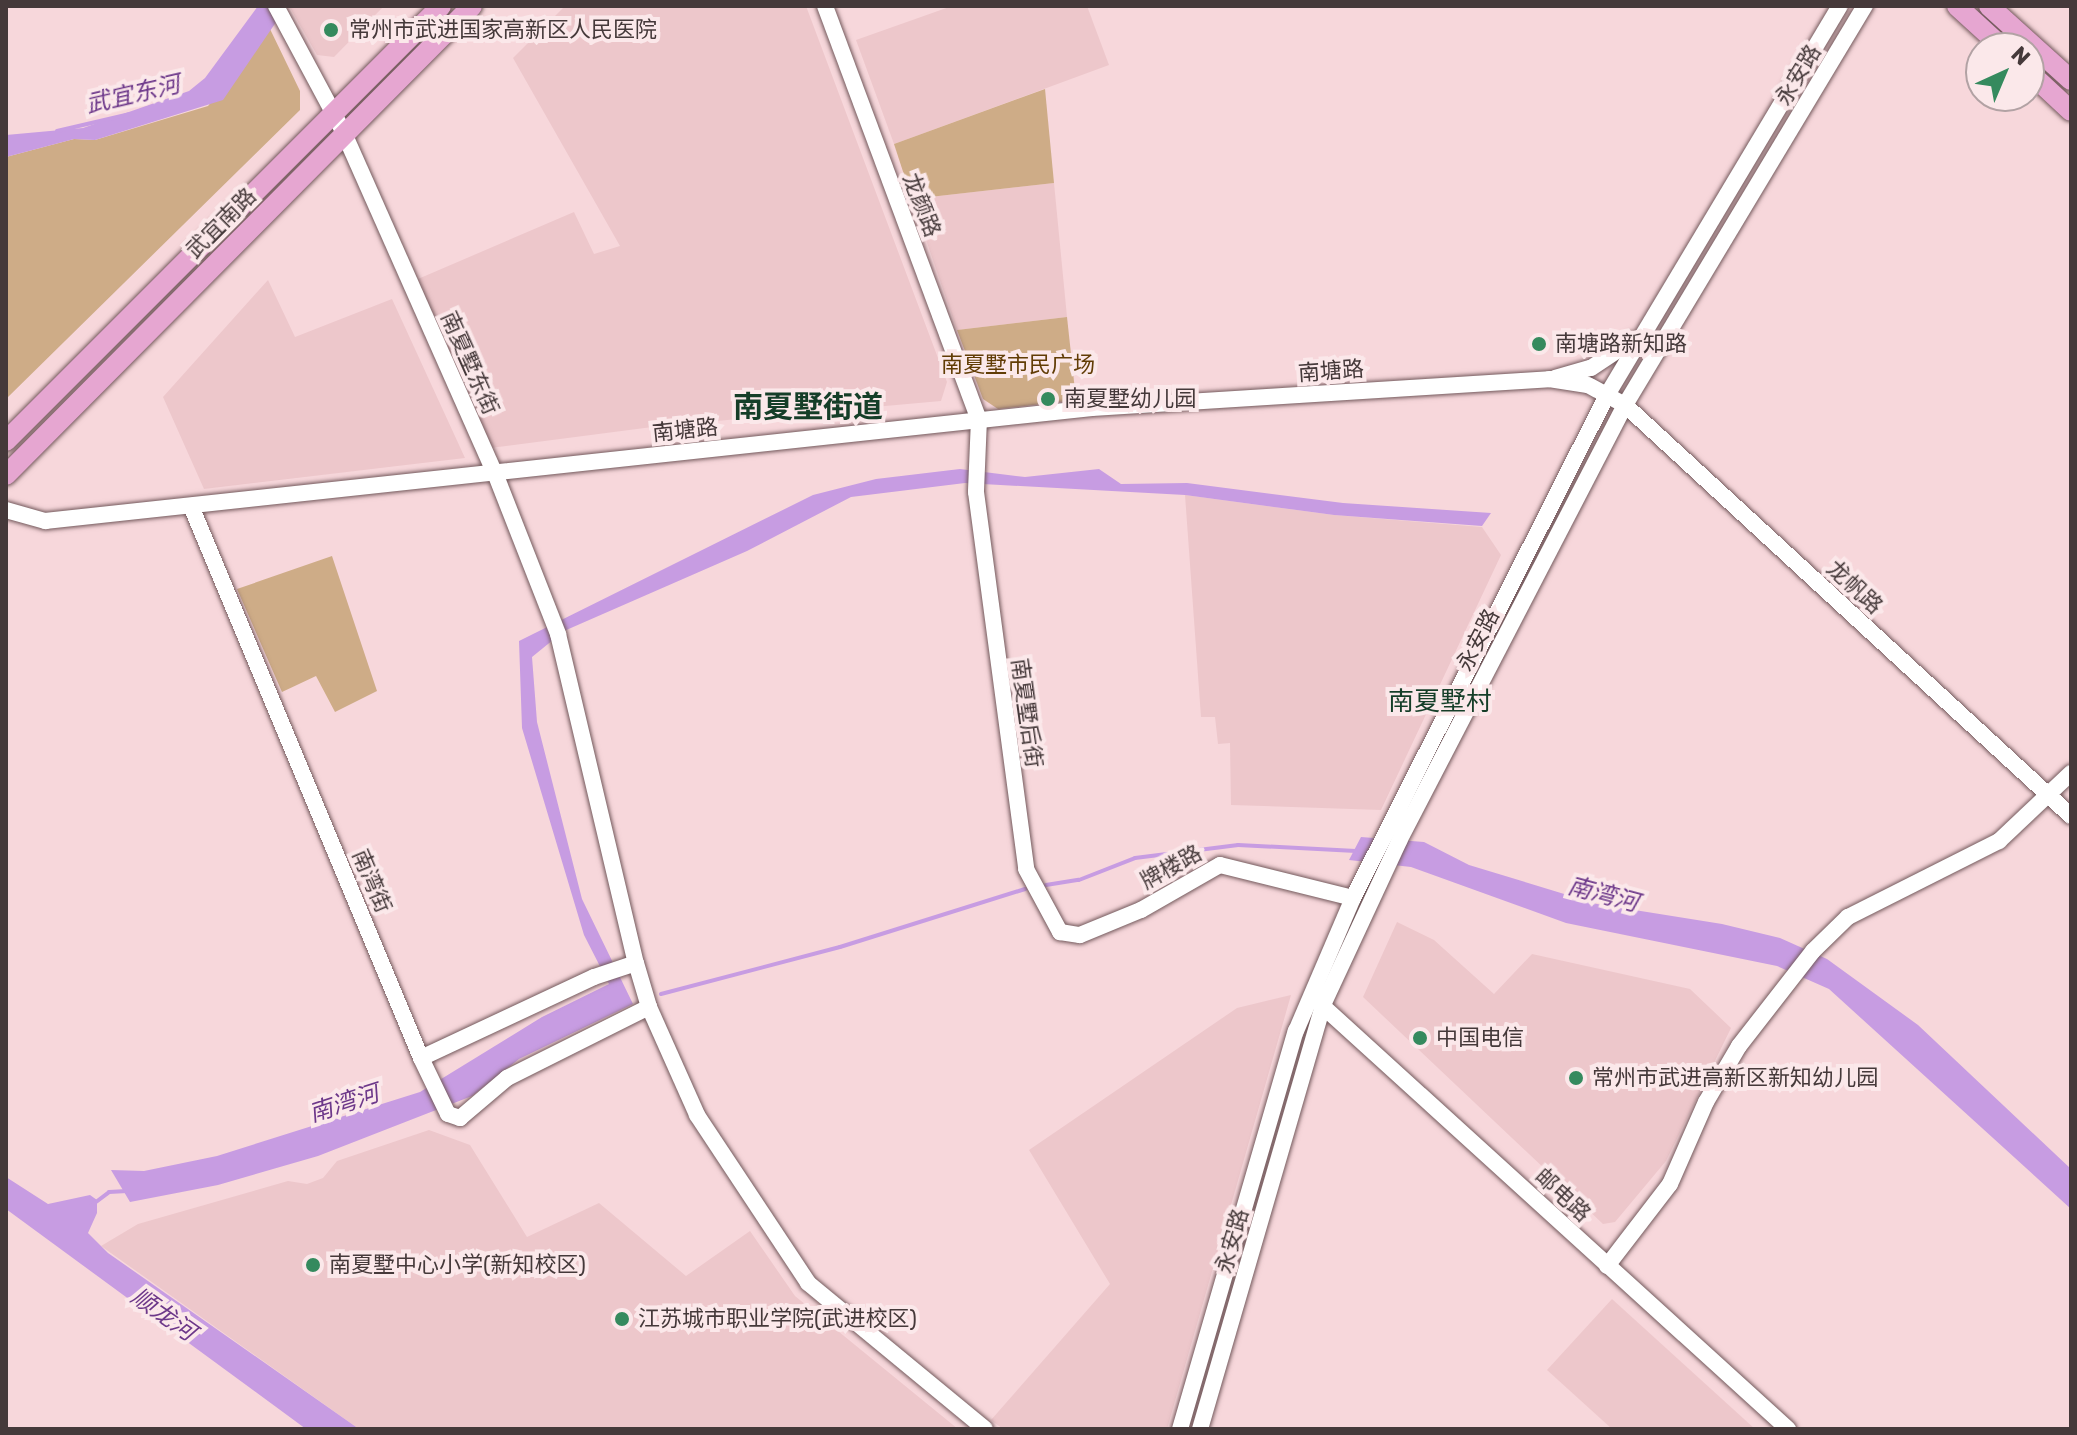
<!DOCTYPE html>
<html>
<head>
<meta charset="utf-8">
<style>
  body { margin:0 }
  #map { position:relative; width:2077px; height:1435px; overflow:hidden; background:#f7d7db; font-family:Rubik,"Noto Sans SC",sans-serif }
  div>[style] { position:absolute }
  .built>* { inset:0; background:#edc7cb }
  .green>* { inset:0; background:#ceac87 }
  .water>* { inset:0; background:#c79ce2 }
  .stream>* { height:4px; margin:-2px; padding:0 2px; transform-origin:2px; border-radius:2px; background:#c79ce2 }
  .roads { filter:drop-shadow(0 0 2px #73595c) drop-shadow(0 0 2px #73595c) }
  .minor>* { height:16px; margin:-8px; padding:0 8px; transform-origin:8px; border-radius:8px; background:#fff }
  .major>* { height:20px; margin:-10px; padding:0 10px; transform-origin:10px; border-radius:10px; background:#e6a6d1 }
  .dots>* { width:22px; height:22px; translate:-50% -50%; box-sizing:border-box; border:4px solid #fbe8ea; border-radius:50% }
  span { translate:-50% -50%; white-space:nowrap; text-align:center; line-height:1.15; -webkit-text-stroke:8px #fbe8ea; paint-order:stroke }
  .poi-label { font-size:22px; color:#45393a }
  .left { translate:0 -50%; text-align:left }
  .street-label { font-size:22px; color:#45393a }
  .park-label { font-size:22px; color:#613c05 }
  .water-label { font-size:24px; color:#6d388a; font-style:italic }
  .quarter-label { font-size:26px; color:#153e28 }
  .district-label { font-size:30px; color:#153e28; font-weight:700 }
  .frame { position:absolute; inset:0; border:8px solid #45393a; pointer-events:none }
  .north { position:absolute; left:1965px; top:32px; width:80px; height:80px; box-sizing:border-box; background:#fbe8ea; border:2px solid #b2a2a4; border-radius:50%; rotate:44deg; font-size:22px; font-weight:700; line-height:32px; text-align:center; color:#45393a }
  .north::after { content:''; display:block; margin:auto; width:28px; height:36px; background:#358a5e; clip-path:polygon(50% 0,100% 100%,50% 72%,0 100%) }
</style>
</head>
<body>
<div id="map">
  <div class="built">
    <div style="clip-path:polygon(289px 6px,384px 6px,334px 57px,317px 55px)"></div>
    <div style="clip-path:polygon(565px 6px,806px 6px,947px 382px,941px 401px,660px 426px,490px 448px,418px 279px,574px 212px,594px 254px,620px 246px,513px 58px)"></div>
    <div style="clip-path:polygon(952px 6px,1087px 6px,1109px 65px,894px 144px,856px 40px)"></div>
    <div style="clip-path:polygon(1054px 183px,1067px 317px,957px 330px,912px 199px)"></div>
    <div style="clip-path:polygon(268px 280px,295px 337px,392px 299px,465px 458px,204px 489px,163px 397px)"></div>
    <div style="clip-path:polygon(1185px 495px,1334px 515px,1482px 527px,1501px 555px,1381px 810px,1231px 805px,1230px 743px,1218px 744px,1215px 717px,1201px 717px)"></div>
    <div style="clip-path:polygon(1397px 922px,1434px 940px,1494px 994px,1532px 954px,1690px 989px,1731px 1028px,1666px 1161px,1615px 1222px,1603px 1224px,1363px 997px)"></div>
    <div style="clip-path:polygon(1291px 995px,1167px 1429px,1003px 1429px,991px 1420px,1110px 1284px,1029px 1150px,1237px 1008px)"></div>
    <div style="clip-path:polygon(429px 1130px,470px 1145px,527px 1237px,599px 1203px,686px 1276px,750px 1231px,795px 1296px,958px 1429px,359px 1429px,101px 1246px,138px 1224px,288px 1181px,307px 1184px,323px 1178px,337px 1161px)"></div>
    <div style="clip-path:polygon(1612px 1299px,1755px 1429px,1612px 1429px,1547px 1370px)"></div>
  </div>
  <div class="green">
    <div style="clip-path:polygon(270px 29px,300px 91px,300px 110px,6px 399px,6px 157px,74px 139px,95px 140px,208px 106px)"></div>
    <div style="clip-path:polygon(1045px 89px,1054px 183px,912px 199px,894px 144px)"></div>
    <div style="clip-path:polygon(1067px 317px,1076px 400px,998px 409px,983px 399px,957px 330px)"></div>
    <div style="clip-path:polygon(332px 556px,377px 691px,335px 712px,316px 676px,282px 692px,237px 589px)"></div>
  </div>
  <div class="water">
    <div style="clip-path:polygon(258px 6px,287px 6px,223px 100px,95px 140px,74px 139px,6px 157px,6px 135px,83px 128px,189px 91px,205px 78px)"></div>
    <div style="clip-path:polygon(960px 469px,1025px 477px,1099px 469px,1121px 484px,1187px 483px,1343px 503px,1491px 513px,1482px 526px,1334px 515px,1185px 495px,965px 483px,851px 497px,747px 551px,564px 631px,532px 657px,537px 722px,582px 899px,633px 1004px,519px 1059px,472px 1096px,318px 1156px,218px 1185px,130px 1202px,111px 1170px,144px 1171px,217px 1156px,420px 1092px,542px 1017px,609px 984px,584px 935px,522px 728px,519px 641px,813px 495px,876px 479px)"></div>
    <div style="clip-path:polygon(1361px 837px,1424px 842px,1469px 865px,1597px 904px,1722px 924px,1780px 938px,1827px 959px,1918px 1025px,2071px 1169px,2071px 1209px,1829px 989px,1777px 966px,1566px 923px,1411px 867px,1349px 860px)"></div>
    <div style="clip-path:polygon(6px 1177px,48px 1204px,90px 1195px,97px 1200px,97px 1213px,88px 1233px,108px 1253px,359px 1429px,306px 1429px,6px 1209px)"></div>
  </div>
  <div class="stream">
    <div style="left:57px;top:131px;width:75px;rotate:-13.1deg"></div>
    <div style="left:1046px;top:885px;width:33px;rotate:-9deg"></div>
    <div style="left:1079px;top:880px;width:60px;rotate:-21.4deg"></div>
    <div style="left:1135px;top:858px;width:104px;rotate:-7.2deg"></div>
    <div style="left:1238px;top:845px;width:118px;rotate:2.9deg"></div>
    <div style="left:661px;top:994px;width:185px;rotate:-14.7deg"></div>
    <div style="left:840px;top:947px;width:194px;rotate:-17.4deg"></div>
    <div style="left:92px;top:1205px;width:21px;rotate:-37deg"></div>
    <div style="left:109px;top:1192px;width:18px;rotate:-3deg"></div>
  </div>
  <div class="roads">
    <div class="minor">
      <div style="left:276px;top:6px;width:144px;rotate:61.8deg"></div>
      <div style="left:344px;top:133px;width:372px;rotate:66.1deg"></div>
      <div style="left:495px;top:473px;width:173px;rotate:68.6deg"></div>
      <div style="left:558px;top:634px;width:338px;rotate:76.7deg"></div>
      <div style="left:636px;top:963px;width:46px;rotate:73.5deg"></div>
      <div style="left:649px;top:1007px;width:118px;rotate:66deg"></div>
      <div style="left:697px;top:1115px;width:201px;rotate:56.5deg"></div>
      <div style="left:808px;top:1283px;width:229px;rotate:39.5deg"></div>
      <div style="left:825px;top:6px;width:441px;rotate:69.6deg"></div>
      <div style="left:979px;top:419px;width:73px;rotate:92.4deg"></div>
      <div style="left:976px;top:492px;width:380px;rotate:82.4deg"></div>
      <div style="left:1026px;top:869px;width:72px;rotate:61.6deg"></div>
      <div style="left:1060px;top:932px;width:20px;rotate:9deg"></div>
      <div style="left:1080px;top:935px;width:66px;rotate:-22.3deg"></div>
      <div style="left:1141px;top:910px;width:91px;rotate:-29.7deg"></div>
      <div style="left:1220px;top:865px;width:137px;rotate:13.9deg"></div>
      <div style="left:1555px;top:378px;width:37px;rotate:-16deg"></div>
      <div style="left:1591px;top:368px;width:50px;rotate:-33.7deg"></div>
      <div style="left:191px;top:506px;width:598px;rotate:67.38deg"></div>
      <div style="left:421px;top:1058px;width:191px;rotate:-25.1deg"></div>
      <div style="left:594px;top:977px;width:44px;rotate:-18.4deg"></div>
      <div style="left:6px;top:510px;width:41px;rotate:15.8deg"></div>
      <div style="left:45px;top:521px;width:1053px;rotate:-6.16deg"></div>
      <div style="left:1092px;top:408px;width:458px;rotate:-3.6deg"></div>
      <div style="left:1549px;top:379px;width:39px;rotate:9deg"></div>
      <div style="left:1588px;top:385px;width:42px;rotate:28.4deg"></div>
      <div style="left:1625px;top:405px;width:606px;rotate:42.66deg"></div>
      <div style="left:1316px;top:1000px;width:638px;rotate:42.27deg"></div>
      <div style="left:421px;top:1058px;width:62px;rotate:64.3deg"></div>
      <div style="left:448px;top:1114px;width:13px;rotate:18deg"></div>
      <div style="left:460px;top:1118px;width:62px;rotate:-40.4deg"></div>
      <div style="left:507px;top:1078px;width:159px;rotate:-26.6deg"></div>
      <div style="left:1607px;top:1266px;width:103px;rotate:-52.5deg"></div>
      <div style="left:1670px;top:1184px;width:90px;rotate:-66.3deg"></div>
      <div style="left:1706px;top:1102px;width:65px;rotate:-59.5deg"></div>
      <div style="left:1739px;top:1046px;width:120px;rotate:-52.1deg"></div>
      <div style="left:1813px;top:951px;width:49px;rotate:-44.2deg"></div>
      <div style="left:1848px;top:917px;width:169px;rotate:-26.7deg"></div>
      <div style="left:1999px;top:841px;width:99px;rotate:-43.4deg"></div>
      <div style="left:1180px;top:1429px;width:415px;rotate:-73.8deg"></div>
      <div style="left:1296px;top:1031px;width:145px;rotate:-66.8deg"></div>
      <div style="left:1353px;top:898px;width:563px;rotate:-63.21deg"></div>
      <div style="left:1607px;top:395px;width:453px;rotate:-59.1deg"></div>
      <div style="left:1200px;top:1429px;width:441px;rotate:-73.8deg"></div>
      <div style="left:1323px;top:1005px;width:181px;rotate:-65.1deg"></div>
      <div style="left:1399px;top:841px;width:491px;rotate:-62.6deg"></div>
      <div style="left:1625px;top:405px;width:466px;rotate:-59deg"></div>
    </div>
    <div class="major">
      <div style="left:1957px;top:6px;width:62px;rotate:42.4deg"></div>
      <div style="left:1989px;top:6px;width:110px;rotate:42.1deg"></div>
      <div style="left:2029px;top:72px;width:57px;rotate:42.9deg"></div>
      <div style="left:6px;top:441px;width:615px;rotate:-45deg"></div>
      <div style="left:6px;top:475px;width:661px;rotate:-45.18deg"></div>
    </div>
  </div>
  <div class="dots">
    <div style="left:331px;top:30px;background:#358a5e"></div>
    <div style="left:1539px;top:344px;background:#358a5e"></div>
    <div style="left:1048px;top:399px;background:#358a5e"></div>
    <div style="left:1420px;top:1038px;background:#358a5e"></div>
    <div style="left:1576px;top:1078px;background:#358a5e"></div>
    <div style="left:313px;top:1265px;background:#358a5e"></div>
    <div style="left:622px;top:1319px;background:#358a5e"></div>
  </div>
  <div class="poi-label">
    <span class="left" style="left:349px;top:30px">常州市武进国家高新区人民医院</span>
    <span class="left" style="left:1555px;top:344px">南塘路新知路</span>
    <span class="left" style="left:1064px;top:399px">南夏墅幼儿园</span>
    <span class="left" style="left:1436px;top:1038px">中国电信</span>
    <span class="left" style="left:1592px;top:1078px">常州市武进高新区新知幼儿园</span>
    <span class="left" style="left:329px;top:1265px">南夏墅中心小学(新知校区)</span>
    <span class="left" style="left:638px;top:1319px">江苏城市职业学院(武进校区)</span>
  </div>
  <div class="street-label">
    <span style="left:1798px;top:75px;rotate:-59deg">永安路</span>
    <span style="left:922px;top:205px;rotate:69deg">龙颜路</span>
    <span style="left:221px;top:223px;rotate:-45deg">武宜南路</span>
    <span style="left:470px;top:363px;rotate:66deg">南夏墅东街</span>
    <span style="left:1331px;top:371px;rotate:-4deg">南塘路</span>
    <span style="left:685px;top:430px;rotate:-6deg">南塘路</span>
    <span style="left:1855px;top:587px;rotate:43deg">龙帆路</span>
    <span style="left:1478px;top:640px;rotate:-63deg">永安路</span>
    <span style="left:1027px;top:713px;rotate:82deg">南夏墅后街</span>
    <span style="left:1171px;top:867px;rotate:-29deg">牌楼路</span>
    <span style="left:372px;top:881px;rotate:67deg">南湾街</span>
    <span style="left:1563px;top:1195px;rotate:43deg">邮电路</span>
    <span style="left:1232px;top:1241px;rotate:-74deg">永安路</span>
  </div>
  <div class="park-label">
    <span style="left:1018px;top:365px">南夏墅市民广场</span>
  </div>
  <div class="water-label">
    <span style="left:133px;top:95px;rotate:-13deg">武宜东河</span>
    <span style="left:1603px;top:895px;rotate:15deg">南湾河</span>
    <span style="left:344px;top:1104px;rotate:-18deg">南湾河</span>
    <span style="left:163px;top:1315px;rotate:35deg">顺龙河</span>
  </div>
  <div class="quarter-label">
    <span style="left:1440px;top:702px">南夏墅村</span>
  </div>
  <div class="district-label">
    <span style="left:808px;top:407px">南夏墅街道</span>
  </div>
  <div class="frame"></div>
  <div class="north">N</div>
</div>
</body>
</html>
